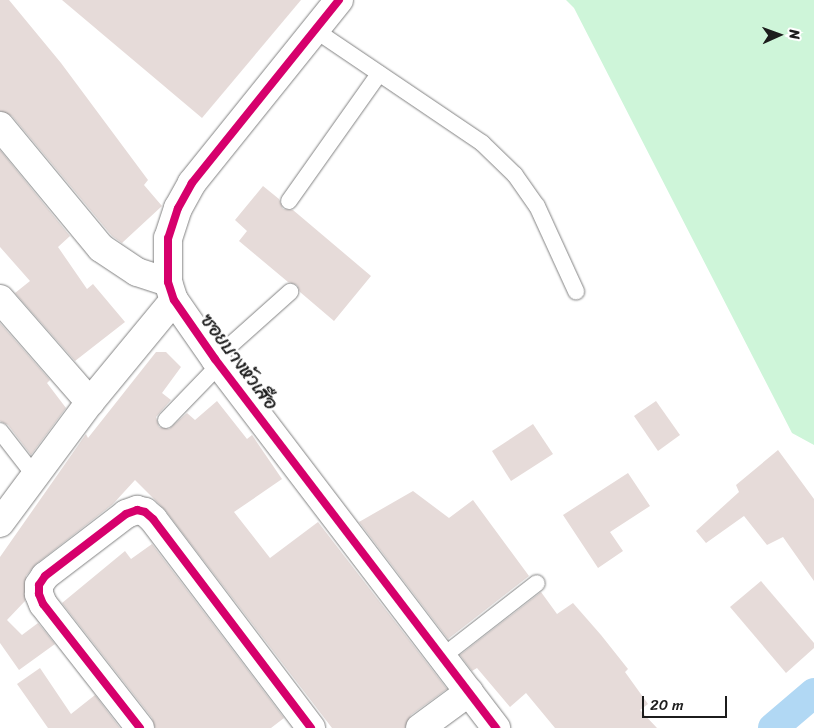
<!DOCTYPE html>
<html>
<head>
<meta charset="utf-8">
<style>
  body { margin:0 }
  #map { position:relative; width:814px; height:728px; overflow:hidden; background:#fff; font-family:Sriracha,"Playpen Sans Thai",sans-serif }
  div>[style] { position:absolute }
  .green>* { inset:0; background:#cef5d9 }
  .canal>* { height:30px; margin:-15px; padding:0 15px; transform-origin:15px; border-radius:15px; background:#b1d8f4 }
  .building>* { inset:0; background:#e6dbd9 }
  .roads { filter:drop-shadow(0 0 1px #828282) drop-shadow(0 0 1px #828282) }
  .service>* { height:16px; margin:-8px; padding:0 8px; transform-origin:8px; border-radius:8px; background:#fff }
  .minor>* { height:28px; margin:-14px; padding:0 14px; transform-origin:14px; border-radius:14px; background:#fff }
  .cycleway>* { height:8px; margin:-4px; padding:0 4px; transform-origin:4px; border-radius:4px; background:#d6006c }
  span { translate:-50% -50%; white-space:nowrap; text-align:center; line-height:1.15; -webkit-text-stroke:5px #fff; paint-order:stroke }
  .street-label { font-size:19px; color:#1c1c1c }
  .north { position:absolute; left:754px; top:10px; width:50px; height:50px; -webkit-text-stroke:4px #fff; paint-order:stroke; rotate:88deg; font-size:14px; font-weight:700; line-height:20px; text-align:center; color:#1c1c1c }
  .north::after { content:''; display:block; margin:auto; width:18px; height:22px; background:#1c1c1c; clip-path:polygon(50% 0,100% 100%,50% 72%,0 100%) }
  .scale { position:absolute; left:642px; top:696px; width:85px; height:22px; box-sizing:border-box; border:2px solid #1c1c1c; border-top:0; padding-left:6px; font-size:15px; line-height:18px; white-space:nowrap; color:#1c1c1c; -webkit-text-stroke:4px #fff; paint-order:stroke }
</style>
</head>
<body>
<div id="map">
  <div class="green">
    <div style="clip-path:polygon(566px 0,814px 0,814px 445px,792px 433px,574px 8px)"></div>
  </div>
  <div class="canal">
    <div style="left:773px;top:728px;width:54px;rotate:-40.5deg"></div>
  </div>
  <div class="building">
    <div style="clip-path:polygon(0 0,9px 0,61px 63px,148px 180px,144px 185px,162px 206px,122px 243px,112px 236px,12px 116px,0 111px)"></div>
    <div style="clip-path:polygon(62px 0,301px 0,202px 118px)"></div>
    <div style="clip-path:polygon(0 150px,70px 236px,58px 247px,87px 289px,93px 284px,125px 322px,75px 361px,15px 293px,30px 281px,0 247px)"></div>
    <div style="clip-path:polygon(263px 186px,279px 199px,283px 209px,293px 210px,371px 276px,334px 321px,300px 292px,297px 285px,288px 282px,239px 241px,247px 231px,235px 220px)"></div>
    <div style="clip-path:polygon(0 323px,50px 380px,47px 383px,66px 408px,31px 455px,8px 425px,0 421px)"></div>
    <div style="clip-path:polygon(156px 352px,166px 352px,181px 367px,162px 393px,171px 400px,156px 417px,159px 427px,169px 429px,187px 413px,195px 420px,217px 401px,247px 439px,252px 435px,282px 479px,234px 512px,270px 558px,318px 522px,447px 689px,411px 715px,405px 728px,332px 728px,165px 510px,135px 480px,113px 504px,36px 564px,26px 576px,25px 601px,7px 620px,22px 635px,38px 623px,55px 644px,19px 670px,0 643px,0 557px,86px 434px,88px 438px)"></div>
    <div style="clip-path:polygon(656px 401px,680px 435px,658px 451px,634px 416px)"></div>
    <div style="clip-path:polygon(533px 424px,553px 454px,511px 481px,492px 451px)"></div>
    <div style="clip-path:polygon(778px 450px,814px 499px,814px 581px,783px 537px,767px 545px,744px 516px,706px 543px,696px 531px,739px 492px,736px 485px)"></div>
    <div style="clip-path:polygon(628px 473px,650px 506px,610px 532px,623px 551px,598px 568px,563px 515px)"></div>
    <div style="clip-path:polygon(413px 491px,449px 518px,473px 500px,529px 576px,448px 639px,359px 522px)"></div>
    <div style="clip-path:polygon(152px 544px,284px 718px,271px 728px,155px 728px,152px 718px,62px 603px,125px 551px,131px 559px)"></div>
    <div style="clip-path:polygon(761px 581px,814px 643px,814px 648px,786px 673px,730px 607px)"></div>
    <div style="clip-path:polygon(541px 592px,557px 614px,573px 603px,601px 635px,628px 669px,625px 672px,648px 704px,640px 710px,657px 728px,555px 728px,526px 693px,510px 707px,477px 668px,472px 671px,460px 655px)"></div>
    <div style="clip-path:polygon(40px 668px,71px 714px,95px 695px,120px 728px,48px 728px,17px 684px)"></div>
  </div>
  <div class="roads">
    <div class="service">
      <div style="left:315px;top:30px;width:202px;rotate:34.1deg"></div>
      <div style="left:482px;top:143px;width:46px;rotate:44.1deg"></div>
      <div style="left:515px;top:175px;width:38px;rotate:55deg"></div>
      <div style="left:537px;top:206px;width:94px;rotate:65.4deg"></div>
      <div style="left:289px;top:201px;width:156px;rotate:-54.7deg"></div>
      <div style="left:215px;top:359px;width:101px;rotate:-41.8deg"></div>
      <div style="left:166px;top:420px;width:78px;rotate:-46deg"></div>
      <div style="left:0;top:431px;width:57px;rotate:52.1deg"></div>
      <div style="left:442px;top:657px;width:120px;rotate:-37.9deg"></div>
    </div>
    <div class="minor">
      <div style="left:339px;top:0;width:235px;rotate:128.8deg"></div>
      <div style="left:192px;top:183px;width:29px;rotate:119deg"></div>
      <div style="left:178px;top:208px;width:32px;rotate:108deg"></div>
      <div style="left:168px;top:238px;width:44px;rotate:90deg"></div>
      <div style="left:168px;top:282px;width:19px;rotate:72deg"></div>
      <div style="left:174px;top:300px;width:72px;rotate:55.2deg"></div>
      <div style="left:215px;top:359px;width:464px;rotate:52.7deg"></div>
      <div style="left:0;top:126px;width:158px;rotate:50.4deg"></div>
      <div style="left:101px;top:248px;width:43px;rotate:33.7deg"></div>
      <div style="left:137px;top:272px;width:33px;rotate:18deg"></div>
      <div style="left:0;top:299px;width:137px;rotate:48.9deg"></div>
      <div style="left:0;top:523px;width:151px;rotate:-53.4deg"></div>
      <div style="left:90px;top:402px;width:132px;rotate:-50.5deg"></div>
      <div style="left:140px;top:728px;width:157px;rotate:-128deg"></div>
      <div style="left:43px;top:604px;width:11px;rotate:-112deg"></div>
      <div style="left:39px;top:594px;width:9px;rotate:-90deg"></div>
      <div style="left:39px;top:585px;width:11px;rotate:-56deg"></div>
      <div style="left:45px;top:576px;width:102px;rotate:-37.4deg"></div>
      <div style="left:126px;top:514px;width:12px;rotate:-20deg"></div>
      <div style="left:137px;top:510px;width:8px;rotate:14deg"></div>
      <div style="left:145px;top:512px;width:11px;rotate:41deg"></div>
      <div style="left:153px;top:519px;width:262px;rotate:52.9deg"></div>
      <div style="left:420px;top:728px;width:61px;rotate:-36.3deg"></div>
    </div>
  </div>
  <div class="cycleway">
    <div style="left:339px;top:0;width:235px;rotate:128.8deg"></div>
    <div style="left:192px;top:183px;width:29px;rotate:119deg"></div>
    <div style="left:178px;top:208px;width:32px;rotate:108deg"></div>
    <div style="left:168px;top:238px;width:44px;rotate:90deg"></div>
    <div style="left:168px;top:282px;width:19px;rotate:72deg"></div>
    <div style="left:174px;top:300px;width:72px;rotate:55.2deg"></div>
    <div style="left:215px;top:359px;width:464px;rotate:52.7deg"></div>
    <div style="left:140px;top:728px;width:157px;rotate:-128deg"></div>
    <div style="left:43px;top:604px;width:11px;rotate:-112deg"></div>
    <div style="left:39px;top:594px;width:9px;rotate:-90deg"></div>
    <div style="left:39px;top:585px;width:11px;rotate:-56deg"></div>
    <div style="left:45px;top:576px;width:102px;rotate:-37.4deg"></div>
    <div style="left:126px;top:514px;width:12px;rotate:-20deg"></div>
    <div style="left:137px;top:510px;width:8px;rotate:14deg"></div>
    <div style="left:145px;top:512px;width:11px;rotate:41deg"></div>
    <div style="left:153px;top:519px;width:262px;rotate:52.9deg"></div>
  </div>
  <div class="street-label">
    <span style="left:239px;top:362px;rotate:53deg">ซอยบางหัวเสือ</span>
  </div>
  <div class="north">N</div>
  <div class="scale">20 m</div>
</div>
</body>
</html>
